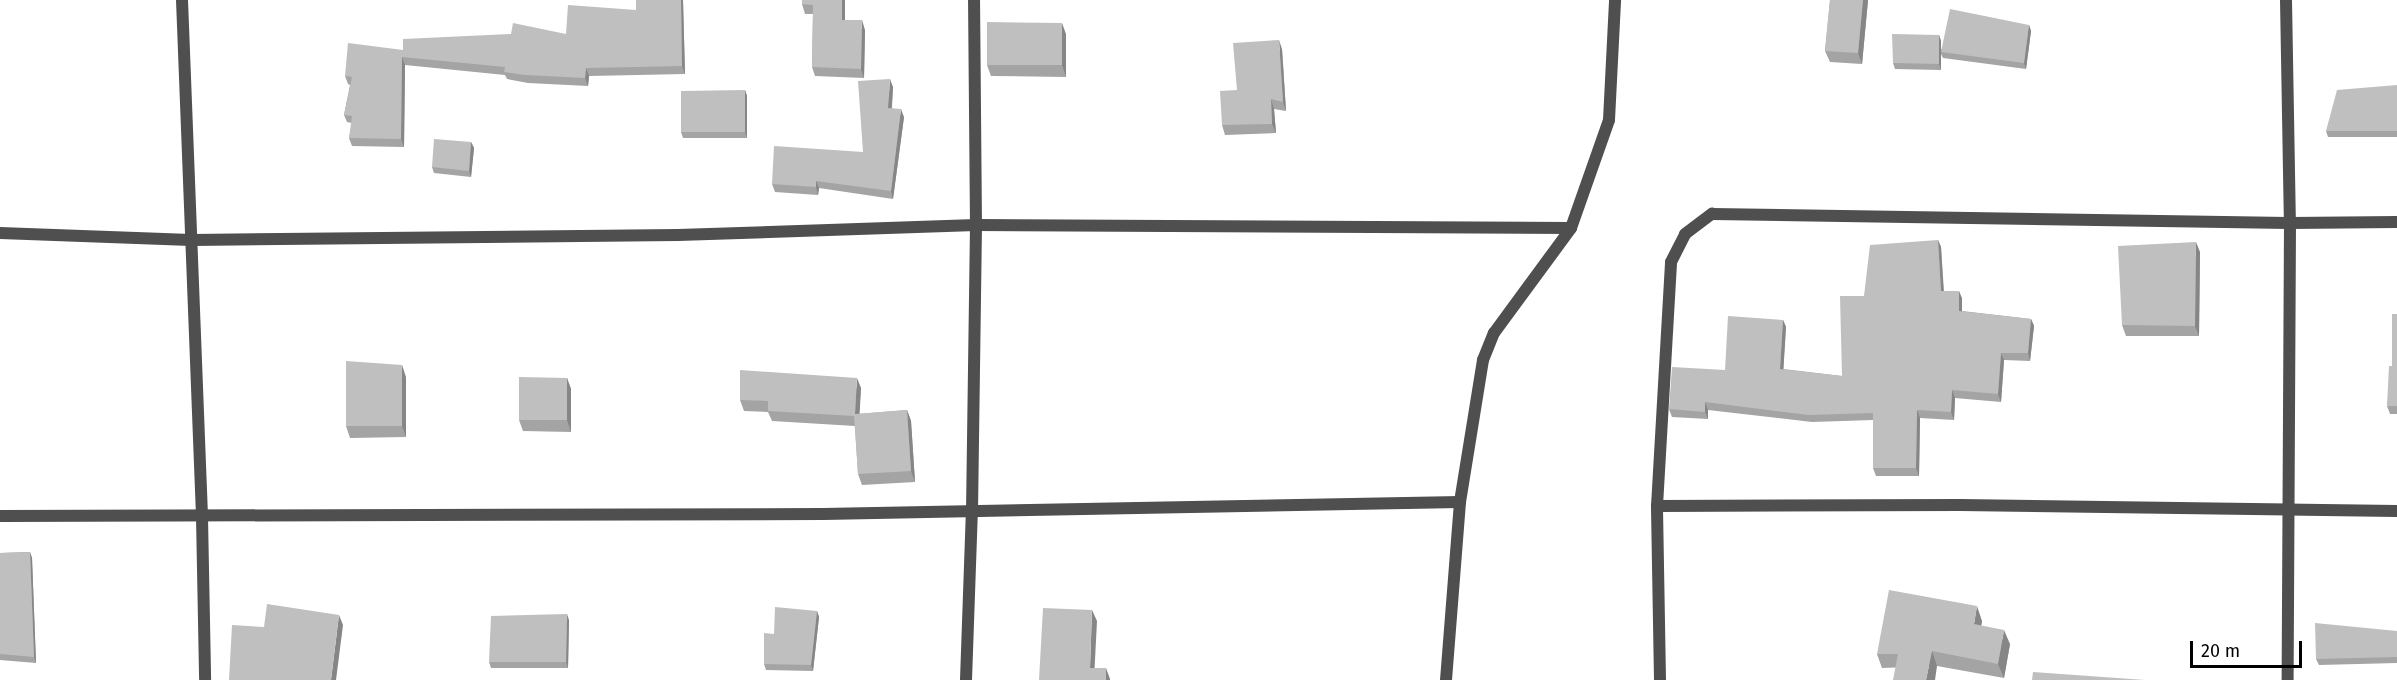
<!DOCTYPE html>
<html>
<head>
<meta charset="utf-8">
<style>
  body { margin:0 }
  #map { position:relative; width:2397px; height:680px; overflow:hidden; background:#fff; font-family:"Fira Sans",sans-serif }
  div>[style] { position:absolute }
  .street>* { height:12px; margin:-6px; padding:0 6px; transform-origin:6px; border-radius:6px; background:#4f4f4f }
  .wall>* { inset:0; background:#a4a4a4 }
  .shaded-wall>* { inset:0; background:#868686 }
  .building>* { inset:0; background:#bfbfbf }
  span { translate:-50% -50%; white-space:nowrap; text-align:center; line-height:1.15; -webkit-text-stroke:6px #fff; paint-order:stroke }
  .scale { position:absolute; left:2190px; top:641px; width:112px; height:27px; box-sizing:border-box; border:3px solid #000; border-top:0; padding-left:8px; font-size:18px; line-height:21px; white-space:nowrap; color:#000; -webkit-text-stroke:4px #fff; paint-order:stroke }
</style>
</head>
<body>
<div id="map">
  <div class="street">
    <div style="left:182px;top:0;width:517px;rotate:87.78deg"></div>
    <div style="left:202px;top:517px;width:163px;rotate:88.9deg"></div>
    <div style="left:2286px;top:0;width:223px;rotate:89deg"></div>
    <div style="left:2290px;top:223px;width:457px;rotate:90.3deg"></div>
    <div style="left:0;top:233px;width:191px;rotate:2.1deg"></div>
    <div style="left:191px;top:240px;width:487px;rotate:-0.6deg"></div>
    <div style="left:678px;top:235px;width:298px;rotate:-1.9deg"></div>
    <div style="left:976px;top:225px;width:595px;rotate:0.29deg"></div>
    <div style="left:1657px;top:506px;width:303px;rotate:-0.2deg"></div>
    <div style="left:1960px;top:505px;width:437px;rotate:0.8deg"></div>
    <div style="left:0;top:516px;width:823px;rotate:-0.14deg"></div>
    <div style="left:823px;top:514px;width:637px;rotate:-1.08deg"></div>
    <div style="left:966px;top:680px;width:168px;rotate:-88deg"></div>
    <div style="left:972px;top:512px;width:287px;rotate:-89.2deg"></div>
    <div style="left:976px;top:225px;width:225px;rotate:-90.5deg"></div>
    <div style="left:1446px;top:680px;width:179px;rotate:-85.5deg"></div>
    <div style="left:1460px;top:502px;width:144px;rotate:-80.8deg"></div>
    <div style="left:1483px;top:360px;width:29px;rotate:-68deg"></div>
    <div style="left:1494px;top:333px;width:130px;rotate:-53.7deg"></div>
    <div style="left:1571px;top:228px;width:114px;rotate:-70.6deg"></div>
    <div style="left:1609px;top:120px;width:120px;rotate:-87.1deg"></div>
    <div style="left:1660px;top:680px;width:174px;rotate:-91deg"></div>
    <div style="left:1657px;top:506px;width:244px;rotate:-86.7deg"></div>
    <div style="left:1671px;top:262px;width:31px;rotate:-63deg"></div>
    <div style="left:1685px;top:234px;width:34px;rotate:-37deg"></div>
    <div style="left:1712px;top:214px;width:578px;rotate:0.89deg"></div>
    <div style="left:2290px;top:223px;width:107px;rotate:-0.5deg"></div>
  </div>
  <div class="wall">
    <div style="clip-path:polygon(636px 0,683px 0,685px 74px,589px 76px,588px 86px,528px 83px,507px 79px,505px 75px,405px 65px,404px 147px,352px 146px,349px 138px,352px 123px,347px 122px,344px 115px,350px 85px,348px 84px,345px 76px,403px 50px,566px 34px,636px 10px)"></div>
    <div style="clip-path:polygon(802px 0,845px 0,845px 20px,865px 30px,864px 78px,815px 76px,812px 67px,813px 14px,805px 14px,802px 4px)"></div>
    <div style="clip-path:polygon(1830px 0,1868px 0,1862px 64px,1830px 62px,1825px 51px)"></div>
    <div style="clip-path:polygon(2029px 25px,2031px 31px,2026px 69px,1943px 58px,1941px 54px,1941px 70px,1895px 69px,1893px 63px,1939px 35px,1941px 41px,1941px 49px)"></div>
    <div style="clip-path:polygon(1066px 34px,1066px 77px,991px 76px,987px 65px)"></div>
    <div style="clip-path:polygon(1282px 49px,1286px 111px,1274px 109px,1276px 133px,1225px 135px,1222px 125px,1237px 90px)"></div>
    <div style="clip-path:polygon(2397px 85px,2397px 137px,2328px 137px,2326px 131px)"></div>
    <div style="clip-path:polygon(893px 87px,892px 108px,904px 117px,893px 199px,819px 188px,818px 195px,775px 192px,772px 184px,863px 152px)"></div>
    <div style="clip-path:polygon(745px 90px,747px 96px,747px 138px,683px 138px,681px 132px)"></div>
    <div style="clip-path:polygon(471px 142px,474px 148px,471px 177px,434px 173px,432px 167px)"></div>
    <div style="clip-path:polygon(1938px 240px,1941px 247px,1944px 291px,1962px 298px,1962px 311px,2031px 319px,2034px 326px,2030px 361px,2004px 360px,2001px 402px,1955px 398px,1954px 420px,1920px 418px,1919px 476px,1876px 476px,1873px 468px,1873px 420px,1812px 422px,1708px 410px,1708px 419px,1672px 417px,1669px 409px,1725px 370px,1783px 320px,1786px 327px,1783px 369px,1842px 376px,1864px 296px)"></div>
    <div style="clip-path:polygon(2200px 252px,2199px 336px,2126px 336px,2122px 325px)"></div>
    <div style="clip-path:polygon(2397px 314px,2397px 414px,2390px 414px,2387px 406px,2392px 366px)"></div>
    <div style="clip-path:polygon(406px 377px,406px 437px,350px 438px,346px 426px)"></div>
    <div style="clip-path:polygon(567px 378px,571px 389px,571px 432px,523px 431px,519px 420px)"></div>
    <div style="clip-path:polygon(861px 388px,859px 414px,907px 410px,911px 421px,915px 482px,862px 485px,858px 474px,855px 426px,772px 421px,768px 412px,744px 411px,740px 400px)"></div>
    <div style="clip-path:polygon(30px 552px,32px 558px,36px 663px,0 660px,0 553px)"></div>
    <div style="clip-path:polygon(817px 611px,819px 617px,813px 671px,766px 670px,764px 664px,774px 634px)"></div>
    <div style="clip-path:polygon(569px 620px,568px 668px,491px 668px,489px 662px)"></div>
    <div style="clip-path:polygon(1982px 621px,1981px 626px,2010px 644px,2004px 678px,1937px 666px,1882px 668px,1877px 654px)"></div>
    <div style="clip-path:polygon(2397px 631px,2397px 663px,2319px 665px,2316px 659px)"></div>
  </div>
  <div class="shaded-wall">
    <div style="clip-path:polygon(681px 0,683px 0,685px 74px,682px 66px)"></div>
    <div style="clip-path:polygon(842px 0,845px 0,845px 29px,842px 20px)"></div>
    <div style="clip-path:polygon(1863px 0,1868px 0,1862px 64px,1858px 53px)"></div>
    <div style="clip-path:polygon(862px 20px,865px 30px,864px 78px,861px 69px)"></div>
    <div style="clip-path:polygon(1062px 23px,1066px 34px,1066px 77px,1062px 65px)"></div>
    <div style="clip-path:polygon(2029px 25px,2031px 31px,2026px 69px,2024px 63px)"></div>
    <div style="clip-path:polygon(1939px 35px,1941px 41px,1941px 70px,1939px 64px)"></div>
    <div style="clip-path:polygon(1279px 40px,1282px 49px,1286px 111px,1283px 102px)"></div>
    <div style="clip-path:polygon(402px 57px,405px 65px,404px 147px,401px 139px)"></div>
    <div style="clip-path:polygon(586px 68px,589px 76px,588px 86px,585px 78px)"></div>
    <div style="clip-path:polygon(890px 79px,893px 87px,891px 116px,888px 108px)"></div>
    <div style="clip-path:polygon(745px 90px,747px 96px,747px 138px,745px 132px)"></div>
    <div style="clip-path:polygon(1271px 99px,1274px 109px,1276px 133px,1272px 124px)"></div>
    <div style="clip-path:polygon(901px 109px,904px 117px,893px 199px,891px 191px)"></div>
    <div style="clip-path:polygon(471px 142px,474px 148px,471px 177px,469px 171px)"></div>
    <div style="clip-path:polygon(816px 181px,819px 188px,818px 195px,816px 187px)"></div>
    <div style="clip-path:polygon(1938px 240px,1941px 247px,1944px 299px,1941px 291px)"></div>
    <div style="clip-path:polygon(2196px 242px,2200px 252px,2199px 336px,2195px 326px)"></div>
    <div style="clip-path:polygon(1959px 291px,1962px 298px,1962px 318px,1959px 311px)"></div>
    <div style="clip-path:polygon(2031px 319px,2034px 326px,2030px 361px,2028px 353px)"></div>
    <div style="clip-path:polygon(1783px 320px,1786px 327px,1783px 377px,1780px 369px)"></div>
    <div style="clip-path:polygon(2001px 353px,2004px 360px,2001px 402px,1998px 394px)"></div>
    <div style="clip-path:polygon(402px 365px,406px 377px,406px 437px,402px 426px)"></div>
    <div style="clip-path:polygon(567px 378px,571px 389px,571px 432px,567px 420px)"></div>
    <div style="clip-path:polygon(857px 378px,861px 388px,859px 425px,855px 414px)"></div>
    <div style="clip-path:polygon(1952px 390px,1955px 398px,1954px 420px,1951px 412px)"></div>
    <div style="clip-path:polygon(1705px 402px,1708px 410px,1708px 419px,1705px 412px)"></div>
    <div style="clip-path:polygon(907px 410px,911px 421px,915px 482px,911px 471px)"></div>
    <div style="clip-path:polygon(1917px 410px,1920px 418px,1919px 476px,1916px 468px)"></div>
    <div style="clip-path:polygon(30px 552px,32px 558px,36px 663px,34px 657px)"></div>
    <div style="clip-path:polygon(1977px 606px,1982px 621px,1979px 639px,1974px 624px)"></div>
    <div style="clip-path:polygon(1092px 610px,1097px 621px,1094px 679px,1090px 668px)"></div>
    <div style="clip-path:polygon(817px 611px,819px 617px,813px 671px,811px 665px)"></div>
    <div style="clip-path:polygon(567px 614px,569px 620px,568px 668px,566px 662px)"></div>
    <div style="clip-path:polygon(339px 615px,343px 625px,336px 680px,331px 680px)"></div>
    <div style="clip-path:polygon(2004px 630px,2010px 644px,2004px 678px,1998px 664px)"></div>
    <div style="clip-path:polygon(1932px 651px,1937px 666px,1935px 680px,1926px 680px)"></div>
    <div style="clip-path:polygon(1106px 668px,1110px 679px,1110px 680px,1106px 680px)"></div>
  </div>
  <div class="building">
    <div style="clip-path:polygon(636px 0,681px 0,682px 66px,586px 68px,585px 78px,525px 75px,504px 72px,505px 67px,402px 57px,401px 139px,349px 138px,352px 116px,344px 115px,352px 77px,345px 76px,348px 43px,403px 50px,403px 39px,511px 34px,513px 23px,566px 34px,568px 5px,636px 10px)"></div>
    <div style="clip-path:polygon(802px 0,842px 0,842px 20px,862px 20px,861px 69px,812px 67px,813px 5px,802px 4px)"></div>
    <div style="clip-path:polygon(1830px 0,1863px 0,1858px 53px,1825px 51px)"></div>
    <div style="clip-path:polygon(1950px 9px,2029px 25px,2024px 63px,1941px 52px)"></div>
    <div style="clip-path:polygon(987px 22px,1062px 23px,1062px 65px,987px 65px)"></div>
    <div style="clip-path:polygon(1892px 34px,1939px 35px,1939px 64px,1893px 63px)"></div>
    <div style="clip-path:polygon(1279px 40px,1283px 102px,1271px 99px,1272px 124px,1222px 125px,1220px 91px,1237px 90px,1233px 43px)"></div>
    <div style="clip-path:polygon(890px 79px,888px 108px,901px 109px,891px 191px,816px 181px,816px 187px,772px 184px,774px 146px,863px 152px,858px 81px)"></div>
    <div style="clip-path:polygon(2397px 85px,2397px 131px,2326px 131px,2337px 90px)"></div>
    <div style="clip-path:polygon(745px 90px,745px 132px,681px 132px,681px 91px)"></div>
    <div style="clip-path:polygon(434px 139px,471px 142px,469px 171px,432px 167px)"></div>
    <div style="clip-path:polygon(1938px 240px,1941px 291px,1959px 291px,1959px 311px,2031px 319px,2028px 353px,2001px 353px,1998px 394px,1952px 390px,1951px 412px,1917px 410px,1916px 468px,1873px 468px,1873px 413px,1809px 415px,1705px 402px,1705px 412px,1669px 409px,1672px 367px,1725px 370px,1728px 316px,1783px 320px,1780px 369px,1842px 376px,1840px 296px,1864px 296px,1870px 245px)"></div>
    <div style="clip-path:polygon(2196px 242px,2195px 326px,2122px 325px,2118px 246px)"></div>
    <div style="clip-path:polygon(2392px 314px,2397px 314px,2397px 406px,2387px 406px,2389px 366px,2392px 366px)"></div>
    <div style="clip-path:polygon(346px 361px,402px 365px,402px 426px,346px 426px)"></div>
    <div style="clip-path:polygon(740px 370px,857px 378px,855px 414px,907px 410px,911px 471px,858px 474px,854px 416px,768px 411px,768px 401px,740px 400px)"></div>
    <div style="clip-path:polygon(519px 377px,567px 378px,567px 420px,519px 420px)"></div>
    <div style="clip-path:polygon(30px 552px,34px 657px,0 654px,0 553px)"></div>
    <div style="clip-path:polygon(1889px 590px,1977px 606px,1974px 624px,2004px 630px,1998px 664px,1932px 651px,1926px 680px,1893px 680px,1898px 654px,1877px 654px)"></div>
    <div style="clip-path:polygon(267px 604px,339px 615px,331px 680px,229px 680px,232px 625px,264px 627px)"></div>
    <div style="clip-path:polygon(775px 607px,817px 611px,811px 665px,764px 664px,764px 633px,774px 634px)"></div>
    <div style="clip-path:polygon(1043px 608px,1092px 610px,1090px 668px,1106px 668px,1106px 680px,1039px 680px)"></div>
    <div style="clip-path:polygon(567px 614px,566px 662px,489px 662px,491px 616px)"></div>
    <div style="clip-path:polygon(2315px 623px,2397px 631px,2397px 657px,2316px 659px)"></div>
    <div style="clip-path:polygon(2033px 672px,2145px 680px,2032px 680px)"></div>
  </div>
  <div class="scale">20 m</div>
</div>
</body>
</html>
